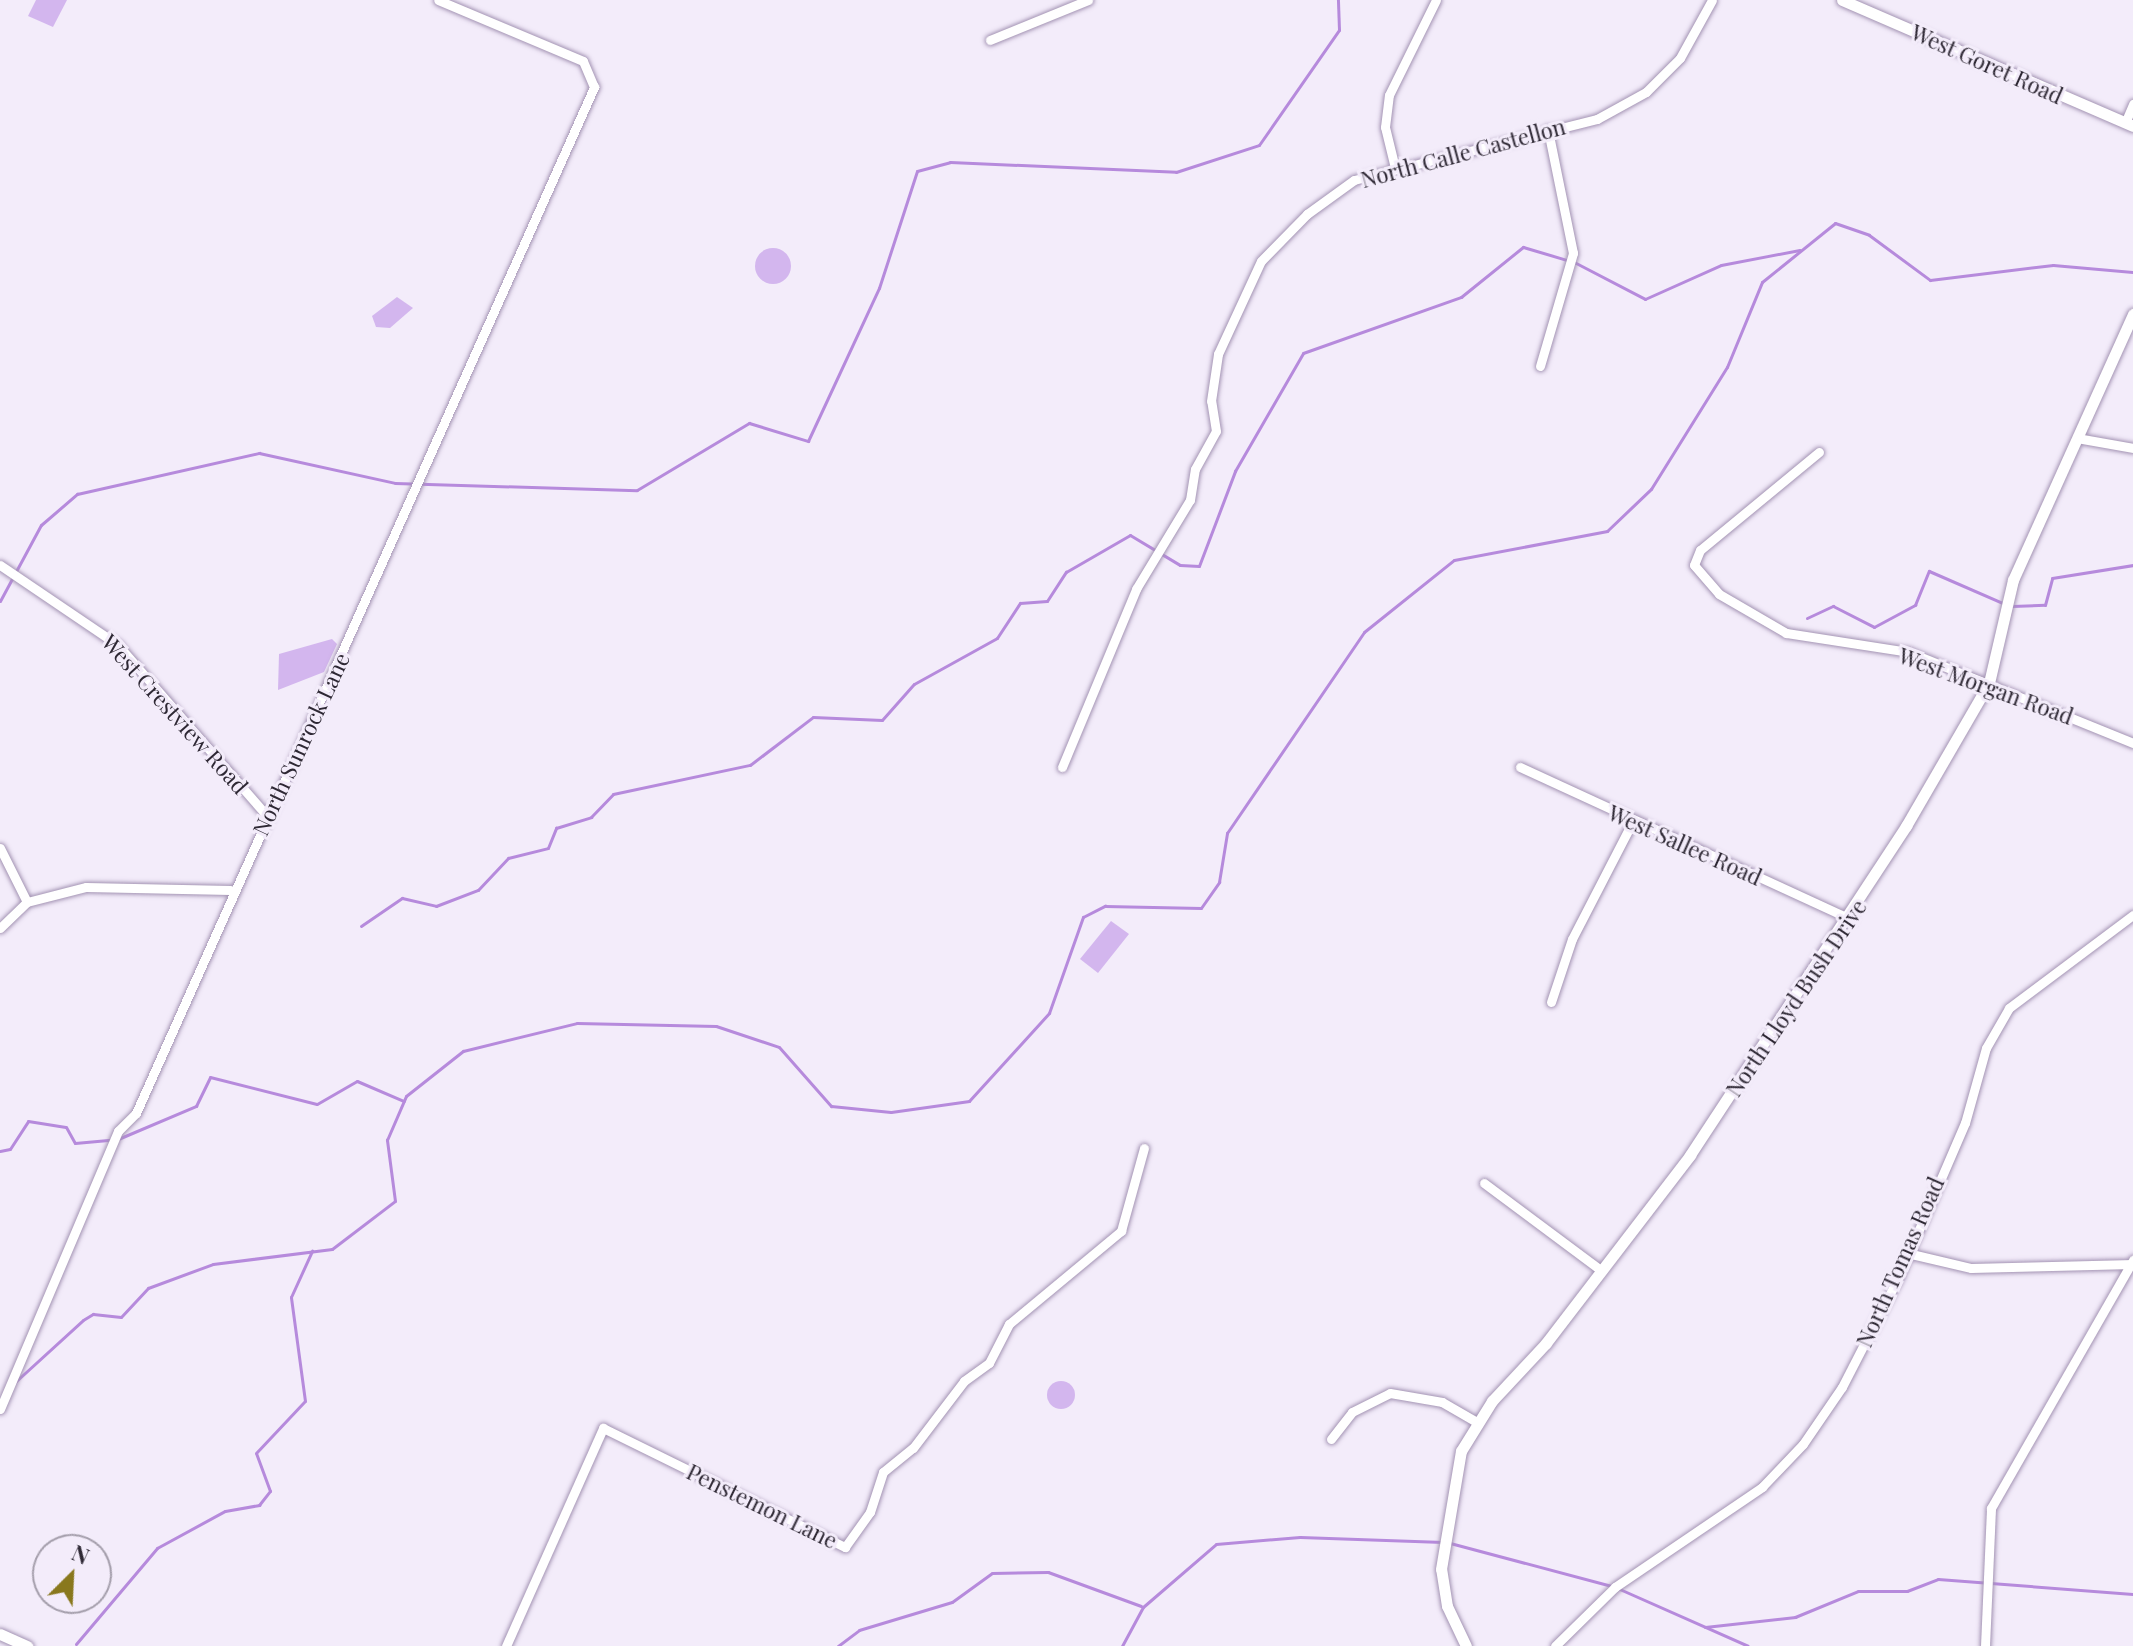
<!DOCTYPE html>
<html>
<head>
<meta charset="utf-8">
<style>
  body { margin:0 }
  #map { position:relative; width:2133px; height:1646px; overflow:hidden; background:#f3ecfa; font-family:"Playfair Display",serif }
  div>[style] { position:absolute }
  .green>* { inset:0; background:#d3b6ee }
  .round { border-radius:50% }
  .stream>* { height:3px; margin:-1.5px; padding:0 1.5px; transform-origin:1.5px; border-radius:1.5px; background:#b68adc }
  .roads { filter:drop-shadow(0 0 2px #a393b3) drop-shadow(0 0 2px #a393b3) }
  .minor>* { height:9px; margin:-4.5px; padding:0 4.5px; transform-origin:4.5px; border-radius:4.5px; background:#fff }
  .tertiary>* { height:11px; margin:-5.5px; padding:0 5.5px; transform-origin:5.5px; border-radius:5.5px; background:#fff }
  span { translate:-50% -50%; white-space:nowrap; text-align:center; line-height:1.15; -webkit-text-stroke:6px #f3ecfa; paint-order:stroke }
  .street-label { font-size:22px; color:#2e2834 }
  .north { position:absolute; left:32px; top:1534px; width:80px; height:80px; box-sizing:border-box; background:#f3ecfa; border:2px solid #a49eab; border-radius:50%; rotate:24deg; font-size:22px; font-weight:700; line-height:32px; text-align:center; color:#2e2834 }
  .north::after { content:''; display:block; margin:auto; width:28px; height:36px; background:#89781d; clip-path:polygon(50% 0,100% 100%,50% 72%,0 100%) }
</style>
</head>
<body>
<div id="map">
  <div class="green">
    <div style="clip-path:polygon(36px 0,67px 0,53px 27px,28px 16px)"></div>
    <div class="round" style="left:755px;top:248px;width:36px;height:36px"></div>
    <div style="clip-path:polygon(397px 297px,413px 308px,390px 328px,376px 327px,372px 316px)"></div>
    <div style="clip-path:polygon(332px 639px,337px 644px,324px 672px,278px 690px,279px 654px)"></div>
    <div style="clip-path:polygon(1111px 921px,1129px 934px,1098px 973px,1080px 959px)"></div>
    <div class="round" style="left:1047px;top:1381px;width:28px;height:28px"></div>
  </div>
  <div class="stream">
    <div style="left:1574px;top:262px;width:80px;rotate:27.5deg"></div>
    <div style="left:1645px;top:299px;width:83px;rotate:-24.1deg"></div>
    <div style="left:1721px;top:265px;width:80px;rotate:-10.8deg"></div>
    <div style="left:0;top:601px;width:86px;rotate:-61.7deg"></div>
    <div style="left:41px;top:525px;width:48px;rotate:-40.7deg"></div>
    <div style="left:77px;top:494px;width:187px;rotate:-12.7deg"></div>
    <div style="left:259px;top:453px;width:139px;rotate:12.4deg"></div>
    <div style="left:395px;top:483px;width:242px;rotate:1.7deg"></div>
    <div style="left:637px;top:490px;width:131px;rotate:-30.9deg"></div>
    <div style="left:749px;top:423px;width:62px;rotate:17deg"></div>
    <div style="left:808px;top:441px;width:169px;rotate:-65.1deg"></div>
    <div style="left:879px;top:288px;width:123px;rotate:-72deg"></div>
    <div style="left:917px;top:171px;width:34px;rotate:-15deg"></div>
    <div style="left:950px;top:162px;width:226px;rotate:2.5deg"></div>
    <div style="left:1176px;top:172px;width:87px;rotate:-18deg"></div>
    <div style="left:1259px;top:145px;width:140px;rotate:-55.2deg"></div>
    <div style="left:1339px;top:30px;width:30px;rotate:-92deg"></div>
    <div style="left:2012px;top:606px;width:33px;rotate:-2deg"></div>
    <div style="left:2045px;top:605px;width:28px;rotate:-75deg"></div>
    <div style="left:2052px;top:578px;width:82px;rotate:-9.1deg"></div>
    <div style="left:1807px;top:618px;width:29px;rotate:-25deg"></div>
    <div style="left:1833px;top:606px;width:46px;rotate:27.1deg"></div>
    <div style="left:1874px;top:627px;width:47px;rotate:-28.2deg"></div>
    <div style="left:1915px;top:605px;width:37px;rotate:-68deg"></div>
    <div style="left:1929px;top:571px;width:83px;rotate:23.5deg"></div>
    <div style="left:361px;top:926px;width:50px;rotate:-34.3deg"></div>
    <div style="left:402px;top:898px;width:35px;rotate:13deg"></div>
    <div style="left:436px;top:906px;width:45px;rotate:-20.9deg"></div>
    <div style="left:478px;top:890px;width:44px;rotate:-46.8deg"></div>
    <div style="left:508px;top:858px;width:41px;rotate:-14deg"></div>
    <div style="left:548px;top:848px;width:22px;rotate:-68deg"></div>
    <div style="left:556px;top:828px;width:37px;rotate:-17deg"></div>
    <div style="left:591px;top:817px;width:32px;rotate:-46deg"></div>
    <div style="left:613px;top:794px;width:140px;rotate:-12deg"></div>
    <div style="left:750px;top:765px;width:79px;rotate:-37.3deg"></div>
    <div style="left:813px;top:717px;width:69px;rotate:2.5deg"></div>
    <div style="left:882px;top:720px;width:48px;rotate:-48.4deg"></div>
    <div style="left:914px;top:684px;width:95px;rotate:-29deg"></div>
    <div style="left:997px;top:638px;width:42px;rotate:-56.7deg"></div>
    <div style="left:1020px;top:603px;width:27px;rotate:-4deg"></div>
    <div style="left:1047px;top:601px;width:35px;rotate:-57deg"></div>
    <div style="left:1066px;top:572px;width:74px;rotate:-30deg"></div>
    <div style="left:1130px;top:535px;width:58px;rotate:31deg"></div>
    <div style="left:1180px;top:565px;width:19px;rotate:3deg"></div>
    <div style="left:1199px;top:566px;width:102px;rotate:-69.2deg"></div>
    <div style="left:1235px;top:471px;width:136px;rotate:-60deg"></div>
    <div style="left:1303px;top:353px;width:168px;rotate:-19.5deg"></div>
    <div style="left:1461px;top:297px;width:80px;rotate:-38.9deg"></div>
    <div style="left:1523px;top:247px;width:46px;rotate:16.5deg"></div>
    <div style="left:118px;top:1139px;width:85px;rotate:-22.9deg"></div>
    <div style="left:196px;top:1106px;width:32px;rotate:-64deg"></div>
    <div style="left:210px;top:1077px;width:110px;rotate:14.2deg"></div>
    <div style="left:317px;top:1104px;width:46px;rotate:-29.9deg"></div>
    <div style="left:357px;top:1081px;width:51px;rotate:23.1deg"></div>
    <div style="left:0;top:1151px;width:10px;rotate:-11deg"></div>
    <div style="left:10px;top:1149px;width:33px;rotate:-57deg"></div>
    <div style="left:28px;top:1121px;width:38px;rotate:9deg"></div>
    <div style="left:66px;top:1127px;width:18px;rotate:61deg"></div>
    <div style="left:75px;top:1143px;width:36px;rotate:-5deg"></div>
    <div style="left:14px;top:1383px;width:93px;rotate:-42.4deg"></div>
    <div style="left:83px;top:1320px;width:12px;rotate:-31deg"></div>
    <div style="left:93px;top:1314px;width:28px;rotate:6deg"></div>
    <div style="left:121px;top:1317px;width:40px;rotate:-47deg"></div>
    <div style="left:148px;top:1288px;width:69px;rotate:-20.3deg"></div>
    <div style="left:213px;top:1264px;width:120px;rotate:-7.2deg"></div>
    <div style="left:332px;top:1249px;width:79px;rotate:-37.3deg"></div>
    <div style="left:395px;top:1201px;width:62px;rotate:-97.5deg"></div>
    <div style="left:387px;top:1140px;width:48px;rotate:-66.6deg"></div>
    <div style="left:406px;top:1096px;width:73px;rotate:-38.3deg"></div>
    <div style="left:463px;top:1051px;width:117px;rotate:-13.8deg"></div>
    <div style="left:577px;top:1023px;width:139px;rotate:1.2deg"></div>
    <div style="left:716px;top:1026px;width:66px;rotate:18.4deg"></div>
    <div style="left:779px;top:1047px;width:79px;rotate:48.6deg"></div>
    <div style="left:831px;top:1106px;width:60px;rotate:5.7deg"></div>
    <div style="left:891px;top:1112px;width:79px;rotate:-8deg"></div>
    <div style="left:969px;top:1101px;width:119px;rotate:-47.7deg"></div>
    <div style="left:1049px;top:1013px;width:102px;rotate:-70.5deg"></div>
    <div style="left:1083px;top:917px;width:25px;rotate:-27deg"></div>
    <div style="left:1105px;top:906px;width:96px;rotate:1.2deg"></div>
    <div style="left:1201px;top:908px;width:32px;rotate:-55deg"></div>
    <div style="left:1219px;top:882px;width:50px;rotate:-80.7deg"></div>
    <div style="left:1227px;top:833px;width:243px;rotate:-55.7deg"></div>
    <div style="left:1364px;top:632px;width:115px;rotate:-38.7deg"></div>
    <div style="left:1454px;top:560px;width:156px;rotate:-10.7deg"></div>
    <div style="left:1607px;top:531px;width:61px;rotate:-43.7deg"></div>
    <div style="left:1651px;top:489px;width:144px;rotate:-58.1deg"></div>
    <div style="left:1727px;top:367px;width:92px;rotate:-67.6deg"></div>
    <div style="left:1762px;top:282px;width:94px;rotate:-38.9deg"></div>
    <div style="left:1835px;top:223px;width:36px;rotate:19deg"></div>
    <div style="left:1869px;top:235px;width:76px;rotate:36.4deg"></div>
    <div style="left:1930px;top:280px;width:124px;rotate:-7deg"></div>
    <div style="left:2053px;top:265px;width:80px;rotate:5deg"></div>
    <div style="left:1450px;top:1543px;width:171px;rotate:14.9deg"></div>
    <div style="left:1615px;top:1587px;width:145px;rotate:23.9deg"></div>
    <div style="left:1705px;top:1627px;width:91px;rotate:-6.3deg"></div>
    <div style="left:1795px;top:1617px;width:68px;rotate:-22.4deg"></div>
    <div style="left:1858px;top:1591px;width:49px"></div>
    <div style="left:1907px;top:1591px;width:33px;rotate:-21deg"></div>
    <div style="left:1938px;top:1579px;width:196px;rotate:4.4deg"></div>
    <div style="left:76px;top:1644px;width:126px;rotate:-49.8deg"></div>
    <div style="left:157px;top:1548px;width:77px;rotate:-28.6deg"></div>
    <div style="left:225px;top:1511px;width:35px;rotate:-10deg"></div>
    <div style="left:259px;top:1505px;width:18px;rotate:-52deg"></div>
    <div style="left:270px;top:1491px;width:40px;rotate:-110.2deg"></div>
    <div style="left:256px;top:1453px;width:71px;rotate:-46.7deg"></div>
    <div style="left:305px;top:1401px;width:105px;rotate:-97.7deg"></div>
    <div style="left:291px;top:1297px;width:51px;rotate:-65.5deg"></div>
    <div style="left:838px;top:1646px;width:26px;rotate:-37deg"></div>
    <div style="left:859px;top:1630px;width:97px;rotate:-16.8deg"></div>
    <div style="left:952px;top:1602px;width:49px;rotate:-35.9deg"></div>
    <div style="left:992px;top:1573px;width:56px;rotate:-1deg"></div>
    <div style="left:1048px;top:1572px;width:99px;rotate:20.1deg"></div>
    <div style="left:1122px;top:1646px;width:44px;rotate:-61.7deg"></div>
    <div style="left:1143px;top:1607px;width:96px;rotate:-40.8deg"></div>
    <div style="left:1216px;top:1544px;width:84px;rotate:-4.8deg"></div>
    <div style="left:1300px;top:1537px;width:143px;rotate:2deg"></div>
  </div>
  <div class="roads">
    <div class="minor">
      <div style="left:990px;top:40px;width:106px;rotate:-22.2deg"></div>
      <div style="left:2125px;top:123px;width:21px;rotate:-67deg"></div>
      <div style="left:1395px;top:168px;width:42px;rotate:-103.7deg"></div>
      <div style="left:1385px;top:127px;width:32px;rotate:-83deg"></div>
      <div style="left:1389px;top:95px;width:106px;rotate:-63.7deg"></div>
      <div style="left:1540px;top:366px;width:118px;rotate:-73.7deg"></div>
      <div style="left:1573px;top:253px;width:126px;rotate:-101.5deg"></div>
      <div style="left:2077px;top:438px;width:57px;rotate:10.1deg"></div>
      <div style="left:1819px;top:452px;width:154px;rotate:140.5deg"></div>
      <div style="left:1700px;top:550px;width:16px;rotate:112deg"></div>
      <div style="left:1694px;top:565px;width:38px;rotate:49deg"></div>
      <div style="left:1719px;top:594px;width:78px;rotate:30.2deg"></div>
      <div style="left:1786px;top:633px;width:124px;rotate:8.8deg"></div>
      <div style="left:1909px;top:652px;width:242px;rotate:22.1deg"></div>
      <div style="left:0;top:565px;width:143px;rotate:34.1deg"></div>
      <div style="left:118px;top:645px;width:227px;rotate:48.9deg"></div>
      <div style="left:1062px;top:767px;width:193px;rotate:-67.4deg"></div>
      <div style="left:1136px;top:589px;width:104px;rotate:-58.8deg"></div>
      <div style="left:1190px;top:500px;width:31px;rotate:-81deg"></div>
      <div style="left:1195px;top:469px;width:43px;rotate:-61.1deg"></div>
      <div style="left:1216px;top:431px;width:30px;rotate:-99deg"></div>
      <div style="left:1211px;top:401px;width:48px;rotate:-81.5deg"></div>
      <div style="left:1218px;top:354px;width:102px;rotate:-65.2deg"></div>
      <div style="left:1261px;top:261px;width:66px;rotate:-45.6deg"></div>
      <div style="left:1307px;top:214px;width:58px;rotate:-35.9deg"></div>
      <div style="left:1354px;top:180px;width:251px;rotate:-14.1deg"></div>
      <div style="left:1597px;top:119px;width:56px;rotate:-28.9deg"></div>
      <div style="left:1646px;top:92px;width:48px;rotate:-45deg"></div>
      <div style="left:1680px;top:58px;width:66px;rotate:-61.1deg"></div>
      <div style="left:1520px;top:767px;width:364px;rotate:24.7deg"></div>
      <div style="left:0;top:848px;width:60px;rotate:63.4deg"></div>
      <div style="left:27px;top:902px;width:61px;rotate:-14.3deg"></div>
      <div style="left:86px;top:887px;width:144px;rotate:1.2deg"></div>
      <div style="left:0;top:928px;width:37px;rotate:-44deg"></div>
      <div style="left:1551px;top:1002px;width:66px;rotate:-71.6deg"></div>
      <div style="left:1572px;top:939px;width:131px;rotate:-62.7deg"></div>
      <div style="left:1484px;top:1183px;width:147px;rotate:36.7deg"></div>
      <div style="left:1907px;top:1253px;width:66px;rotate:13.2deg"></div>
      <div style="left:1971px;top:1268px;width:162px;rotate:-1.4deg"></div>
      <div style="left:0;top:1409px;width:302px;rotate:-67deg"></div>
      <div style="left:118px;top:1131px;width:25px;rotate:-45deg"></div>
      <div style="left:136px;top:1113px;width:1124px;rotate:-65.94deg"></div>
      <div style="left:594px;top:87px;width:28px;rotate:-113deg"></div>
      <div style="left:583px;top:61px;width:157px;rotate:-157.2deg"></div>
      <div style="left:1331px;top:1439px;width:34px;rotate:-52deg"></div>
      <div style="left:1352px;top:1412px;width:42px;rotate:-26.6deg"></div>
      <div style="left:1390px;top:1393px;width:53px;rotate:9.8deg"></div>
      <div style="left:1442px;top:1402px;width:39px;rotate:30deg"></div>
      <div style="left:506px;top:1646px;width:239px;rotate:-66deg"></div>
      <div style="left:603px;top:1428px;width:270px;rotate:26.2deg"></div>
      <div style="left:845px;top:1547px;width:43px;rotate:-54.5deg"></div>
      <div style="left:870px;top:1512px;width:42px;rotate:-72deg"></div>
      <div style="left:883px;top:1472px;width:38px;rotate:-39deg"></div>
      <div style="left:913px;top:1448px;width:84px;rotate:-52.7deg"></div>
      <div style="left:964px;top:1381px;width:31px;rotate:-36deg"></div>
      <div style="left:989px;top:1363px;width:44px;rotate:-62.9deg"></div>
      <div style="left:1009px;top:1324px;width:146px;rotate:-39.7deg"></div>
      <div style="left:1121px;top:1231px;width:86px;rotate:-74.5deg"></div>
      <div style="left:1555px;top:1646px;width:84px;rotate:-44.5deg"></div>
      <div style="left:1615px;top:1587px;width:178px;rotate:-34.2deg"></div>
      <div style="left:1762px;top:1487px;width:59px;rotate:-46.4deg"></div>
      <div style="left:1803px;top:1444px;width:69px;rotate:-55.6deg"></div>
      <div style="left:1842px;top:1387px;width:125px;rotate:-62.8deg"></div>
      <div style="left:1899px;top:1276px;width:167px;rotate:-66.7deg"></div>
      <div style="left:1965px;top:1123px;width:78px;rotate:-74.4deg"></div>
      <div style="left:1986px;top:1048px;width:46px;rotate:-60.1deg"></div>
      <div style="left:2009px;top:1008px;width:155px;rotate:-36.9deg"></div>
      <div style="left:1985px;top:1646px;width:138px;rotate:-87.5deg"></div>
      <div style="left:1991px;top:1508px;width:286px;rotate:-60.2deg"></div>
    </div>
    <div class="tertiary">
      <div style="left:1842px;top:0;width:317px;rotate:23.4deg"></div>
      <div style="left:0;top:1634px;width:30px;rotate:24deg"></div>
      <div style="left:1466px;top:1646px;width:44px;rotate:-115.4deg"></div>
      <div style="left:1447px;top:1606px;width:37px;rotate:-99deg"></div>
      <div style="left:1441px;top:1569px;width:120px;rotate:-80.4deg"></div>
      <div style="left:1461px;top:1451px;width:59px;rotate:-58.2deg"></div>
      <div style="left:1492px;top:1401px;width:79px;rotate:-47deg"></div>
      <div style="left:1546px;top:1343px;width:237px;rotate:-52.5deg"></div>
      <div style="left:1690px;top:1155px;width:394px;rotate:-56.7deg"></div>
      <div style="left:1906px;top:826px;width:165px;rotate:-59.9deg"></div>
      <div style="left:1989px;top:683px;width:106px;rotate:-76.9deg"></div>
      <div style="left:2013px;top:580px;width:292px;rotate:-65.7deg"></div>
    </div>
  </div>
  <div class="street-label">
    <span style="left:1987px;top:64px;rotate:24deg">West Goret Road</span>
    <span style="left:1463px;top:153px;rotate:-15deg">North Calle Castellon</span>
    <span style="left:1986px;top:686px;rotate:20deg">West Morgan Road</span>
    <span style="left:175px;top:714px;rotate:48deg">West Crestview Road</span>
    <span style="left:301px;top:744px;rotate:-65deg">North Sunrock Lane</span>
    <span style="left:1685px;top:845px;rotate:24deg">West Sallee Road</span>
    <span style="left:1796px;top:998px;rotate:-56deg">North Lloyd Bush Drive</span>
    <span style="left:1900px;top:1262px;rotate:-66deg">North Tomas Road</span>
    <span style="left:762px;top:1506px;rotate:26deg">Penstemon Lane</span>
  </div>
  <div class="north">N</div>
</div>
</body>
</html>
